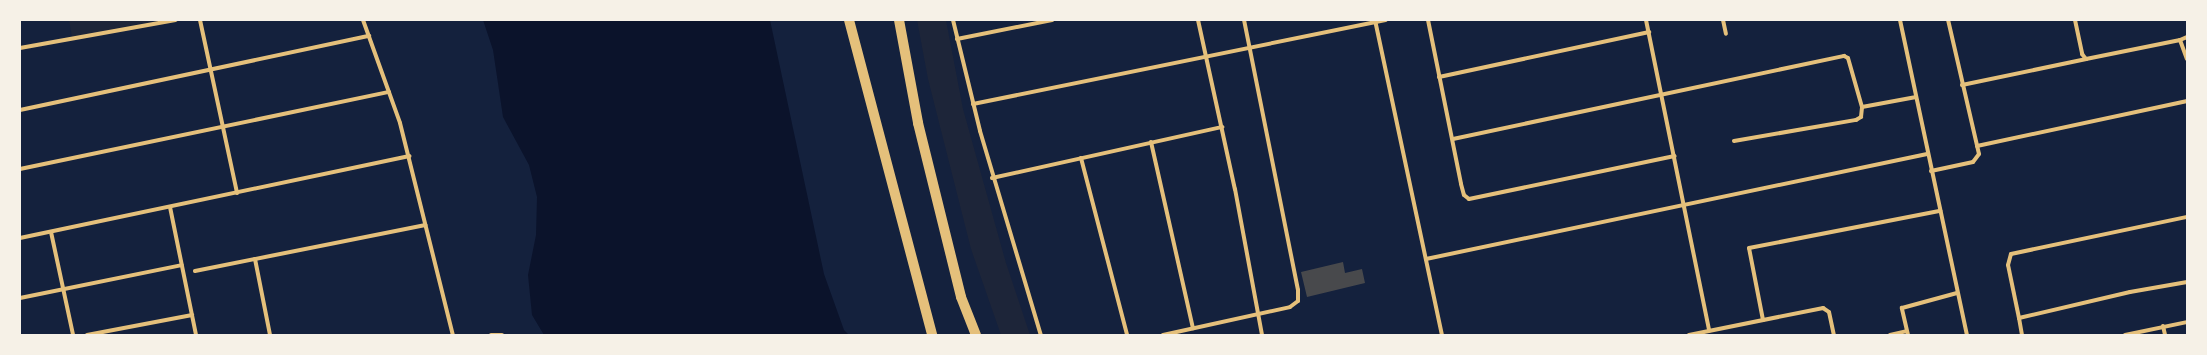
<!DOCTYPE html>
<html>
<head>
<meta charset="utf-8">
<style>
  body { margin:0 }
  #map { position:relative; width:2207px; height:355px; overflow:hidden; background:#14213d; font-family:"Space Grotesk",sans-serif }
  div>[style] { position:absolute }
  .green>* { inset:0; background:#1d2539 }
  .water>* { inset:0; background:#0b132b }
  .building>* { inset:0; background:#48494c }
  .minor>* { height:4px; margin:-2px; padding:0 2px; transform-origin:2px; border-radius:2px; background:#e5c07b }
  .primary>* { height:10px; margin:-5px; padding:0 5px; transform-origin:5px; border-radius:5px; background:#e5c07b }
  span { translate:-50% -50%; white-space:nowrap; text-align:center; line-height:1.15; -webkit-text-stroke:3.5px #f6f1e7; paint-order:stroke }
  .frame { position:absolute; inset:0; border:21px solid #f6f1e7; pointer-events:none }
</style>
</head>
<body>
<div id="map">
  <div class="green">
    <div style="clip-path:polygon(69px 20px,160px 20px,72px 37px)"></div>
    <div style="clip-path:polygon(917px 20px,946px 20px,963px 109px,1006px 263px,1030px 335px,1001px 335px,971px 249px,928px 79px)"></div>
  </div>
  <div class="water">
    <div style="clip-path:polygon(483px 20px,770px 20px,824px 274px,844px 330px,849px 335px,544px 335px,532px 315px,528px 275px,536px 235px,537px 197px,529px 165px,503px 117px,493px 50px)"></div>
  </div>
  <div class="building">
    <div style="clip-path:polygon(1343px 262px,1345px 273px,1362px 269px,1365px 283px,1307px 297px,1301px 272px)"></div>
  </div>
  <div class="minor">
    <div style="left:200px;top:20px;width:177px;rotate:77.9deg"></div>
    <div style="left:363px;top:20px;width:109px;rotate:70.2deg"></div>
    <div style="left:400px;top:123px;width:219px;rotate:76deg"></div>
    <div style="left:953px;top:20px;width:114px;rotate:76.3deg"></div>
    <div style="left:980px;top:131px;width:213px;rotate:73.4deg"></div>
    <div style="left:1198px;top:20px;width:173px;rotate:77.7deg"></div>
    <div style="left:1235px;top:189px;width:148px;rotate:79.5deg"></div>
    <div style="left:1375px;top:20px;width:322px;rotate:78deg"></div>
    <div style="left:1428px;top:20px;width:167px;rotate:78.6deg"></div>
    <div style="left:1461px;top:184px;width:11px;rotate:75deg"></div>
    <div style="left:1464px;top:195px;width:6px;rotate:39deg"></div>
    <div style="left:1469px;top:199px;width:210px;rotate:-11.8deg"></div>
    <div style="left:1646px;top:20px;width:317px;rotate:78.5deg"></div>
    <div style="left:1723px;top:20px;width:14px;rotate:78deg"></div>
    <div style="left:1900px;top:20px;width:322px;rotate:78deg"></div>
    <div style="left:2075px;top:20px;width:35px;rotate:78deg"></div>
    <div style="left:2082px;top:54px;width:6px;rotate:51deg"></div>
    <div style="left:2086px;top:59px;width:96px;rotate:-11.4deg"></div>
    <div style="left:2180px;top:40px;width:20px;rotate:70deg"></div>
    <div style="left:957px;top:39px;width:97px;rotate:-11.3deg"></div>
    <div style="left:2180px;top:40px;width:8px;rotate:-23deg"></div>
    <div style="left:20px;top:48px;width:158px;rotate:-10.2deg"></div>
    <div style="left:1439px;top:77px;width:215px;rotate:-12.1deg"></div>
    <div style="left:1962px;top:85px;width:127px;rotate:-11.8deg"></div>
    <div style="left:973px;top:104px;width:421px;rotate:-11.5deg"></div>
    <div style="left:20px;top:110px;width:357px;rotate:-12deg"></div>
    <div style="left:1453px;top:139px;width:400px;rotate:-12deg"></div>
    <div style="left:1844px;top:56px;width:4px;rotate:27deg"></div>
    <div style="left:1848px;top:58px;width:51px;rotate:74.1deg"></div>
    <div style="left:1862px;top:107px;width:55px;rotate:-10.5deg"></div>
    <div style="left:1734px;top:141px;width:124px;rotate:-9.8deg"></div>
    <div style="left:1856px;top:120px;width:6px;rotate:-31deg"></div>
    <div style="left:1861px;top:117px;width:10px;rotate:-84deg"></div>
    <div style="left:1151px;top:142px;width:191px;rotate:77.3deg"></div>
    <div style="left:1977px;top:146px;width:215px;rotate:-12.1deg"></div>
    <div style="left:1081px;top:158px;width:183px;rotate:75.4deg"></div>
    <div style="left:20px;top:169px;width:377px;rotate:-11.8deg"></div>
    <div style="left:1931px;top:171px;width:43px;rotate:-12.1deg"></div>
    <div style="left:1973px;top:162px;width:10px;rotate:-53deg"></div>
    <div style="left:1979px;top:154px;width:138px;rotate:-103deg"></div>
    <div style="left:992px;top:178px;width:236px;rotate:-12.5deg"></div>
    <div style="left:170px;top:207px;width:131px;rotate:78.5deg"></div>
    <div style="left:51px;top:232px;width:105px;rotate:77.9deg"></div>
    <div style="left:20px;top:238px;width:398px;rotate:-11.9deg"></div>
    <div style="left:255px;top:259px;width:77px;rotate:78.8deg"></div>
    <div style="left:1426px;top:259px;width:512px;rotate:-11.84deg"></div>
    <div style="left:195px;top:271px;width:235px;rotate:-11.3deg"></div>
    <div style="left:20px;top:298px;width:165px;rotate:-11.5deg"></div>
    <div style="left:2019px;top:318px;width:54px;rotate:-101.7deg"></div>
    <div style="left:2008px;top:265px;width:11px;rotate:-75deg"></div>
    <div style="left:2011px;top:254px;width:180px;rotate:-11.9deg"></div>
    <div style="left:1763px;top:320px;width:73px;rotate:-101deg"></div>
    <div style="left:1749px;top:248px;width:195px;rotate:-11deg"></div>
    <div style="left:2163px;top:326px;width:9px;rotate:77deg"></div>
    <div style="left:87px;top:335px;width:107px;rotate:-10.8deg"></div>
    <div style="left:491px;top:335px;width:11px"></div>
    <div style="left:1163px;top:335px;width:130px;rotate:-12.4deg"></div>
    <div style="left:1290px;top:307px;width:10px;rotate:-37deg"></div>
    <div style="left:1298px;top:301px;width:11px;rotate:-90deg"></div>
    <div style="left:1298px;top:290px;width:275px;rotate:-101.3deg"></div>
    <div style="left:1689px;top:335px;width:137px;rotate:-11.4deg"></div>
    <div style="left:1823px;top:308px;width:7px;rotate:34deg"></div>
    <div style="left:1829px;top:312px;width:24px;rotate:78deg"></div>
    <div style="left:1890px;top:335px;width:17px;rotate:-13deg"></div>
    <div style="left:1908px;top:335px;width:28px;rotate:-103deg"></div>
    <div style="left:1902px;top:308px;width:57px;rotate:-15.3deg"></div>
    <div style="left:2022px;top:335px;width:17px;rotate:-100deg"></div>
    <div style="left:2019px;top:318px;width:114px;rotate:-13.2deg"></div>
    <div style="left:2130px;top:292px;width:58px;rotate:-10deg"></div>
    <div style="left:2125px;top:335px;width:63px;rotate:-11.8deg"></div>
  </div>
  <div class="primary">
    <div style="left:849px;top:20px;width:326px;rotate:75.2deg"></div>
    <div style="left:899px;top:20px;width:105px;rotate:79.5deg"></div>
    <div style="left:918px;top:123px;width:179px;rotate:76.1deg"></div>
    <div style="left:961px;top:297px;width:41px;rotate:68.5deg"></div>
  </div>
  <div class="frame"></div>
</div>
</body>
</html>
